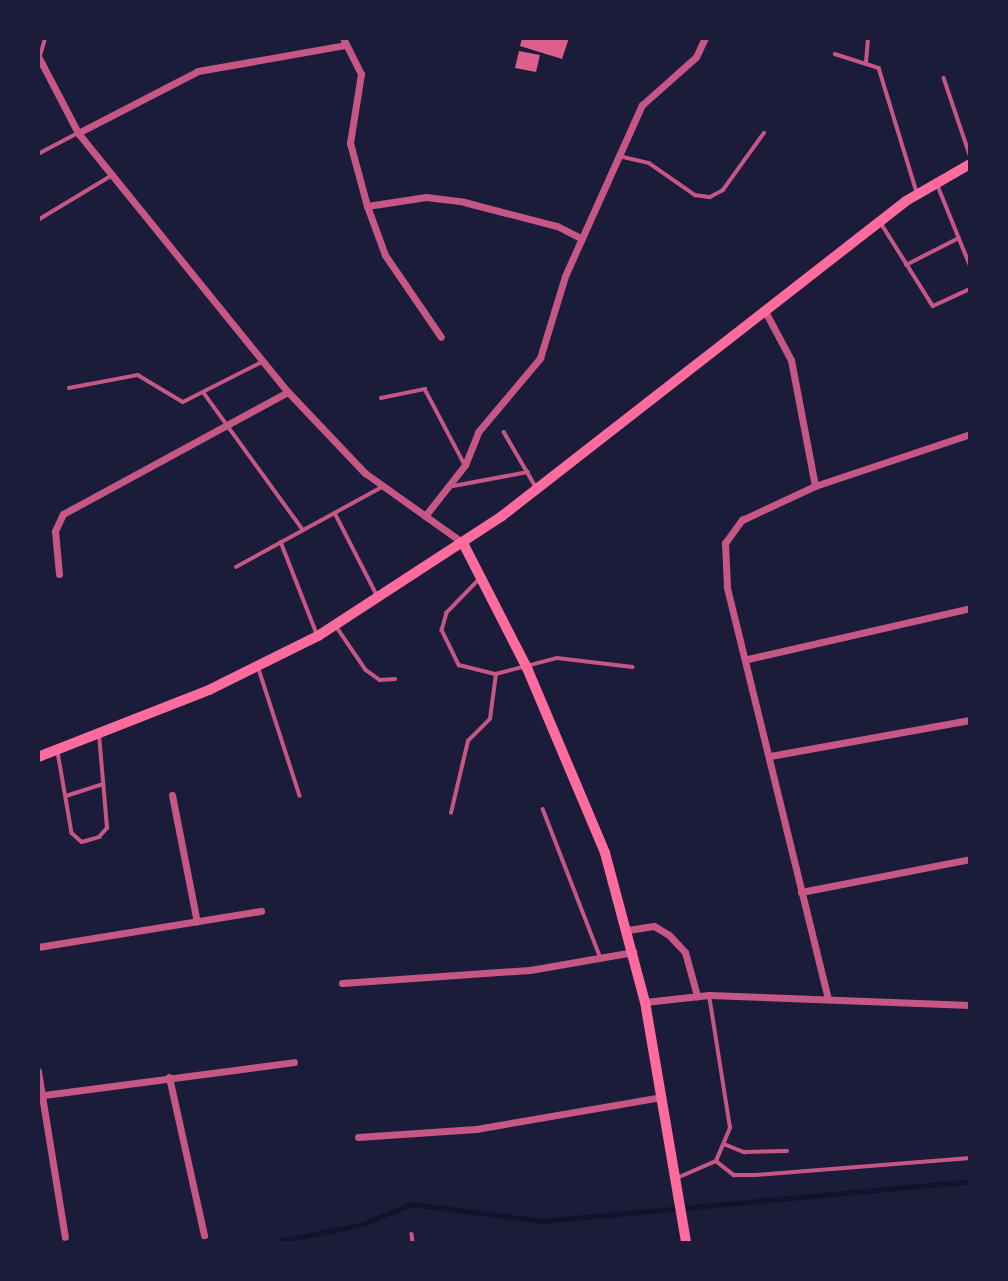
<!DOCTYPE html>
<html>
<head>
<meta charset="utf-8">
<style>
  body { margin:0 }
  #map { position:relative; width:1008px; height:1281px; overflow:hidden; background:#1b1b3a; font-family:"Noto Sans",sans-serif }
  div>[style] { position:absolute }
  .stream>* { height:4.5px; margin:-2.25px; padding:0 2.25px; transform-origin:2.25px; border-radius:2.25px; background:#12122b }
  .building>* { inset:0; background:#dd5f8e }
  .service>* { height:3.5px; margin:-1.75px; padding:0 1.75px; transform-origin:1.75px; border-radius:1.75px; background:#c65784 }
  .minor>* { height:7px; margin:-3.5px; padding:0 3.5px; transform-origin:3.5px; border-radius:3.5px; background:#c65784 }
  .secondary>* { height:10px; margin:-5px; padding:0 5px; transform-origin:5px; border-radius:5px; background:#ff6b9d }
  span { translate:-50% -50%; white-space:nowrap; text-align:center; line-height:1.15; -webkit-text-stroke:7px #1b1b3a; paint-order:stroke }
  .frame { position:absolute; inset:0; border:40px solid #1b1b3a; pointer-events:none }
</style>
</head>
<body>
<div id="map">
  <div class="stream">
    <div style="left:277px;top:1242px;width:88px;rotate:-11.8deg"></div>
    <div style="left:363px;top:1224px;width:52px;rotate:-22.6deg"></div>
    <div style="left:411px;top:1204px;width:132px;rotate:7.4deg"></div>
    <div style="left:542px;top:1221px;width:430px;rotate:-5.3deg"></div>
  </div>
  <div class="building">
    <div style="clip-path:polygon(522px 38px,569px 38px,562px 59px,520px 46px)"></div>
    <div style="clip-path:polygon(519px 51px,540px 55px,536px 72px,515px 68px)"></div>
  </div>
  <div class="service">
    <div style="left:835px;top:54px;width:46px;rotate:17.7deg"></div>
    <div style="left:879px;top:68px;width:130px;rotate:73deg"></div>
    <div style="left:40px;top:56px;width:19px;rotate:-74deg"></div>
    <div style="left:866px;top:62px;width:24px;rotate:-85deg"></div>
    <div style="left:944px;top:78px;width:81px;rotate:71.3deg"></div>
    <div style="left:38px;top:154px;width:43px;rotate:-27.8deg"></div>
    <div style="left:619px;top:156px;width:31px;rotate:13deg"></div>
    <div style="left:649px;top:163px;width:56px;rotate:34.8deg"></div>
    <div style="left:695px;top:195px;width:15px;rotate:8deg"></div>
    <div style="left:710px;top:197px;width:15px;rotate:-28deg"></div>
    <div style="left:723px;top:190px;width:70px;rotate:-54.3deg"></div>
    <div style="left:938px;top:186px;width:85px;rotate:67.9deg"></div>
    <div style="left:38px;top:220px;width:85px;rotate:-31.1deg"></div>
    <div style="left:881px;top:223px;width:98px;rotate:57.9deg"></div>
    <div style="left:933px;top:306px;width:41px;rotate:-24.7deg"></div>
    <div style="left:906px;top:265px;width:59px;rotate:-27deg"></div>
    <div style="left:69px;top:388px;width:70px;rotate:-10.7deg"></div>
    <div style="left:138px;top:375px;width:52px;rotate:31deg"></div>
    <div style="left:183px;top:402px;width:89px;rotate:-26.9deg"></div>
    <div style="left:204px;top:393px;width:169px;rotate:54.1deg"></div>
    <div style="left:381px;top:398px;width:45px;rotate:-11.6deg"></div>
    <div style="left:425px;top:389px;width:84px;rotate:62.2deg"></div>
    <div style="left:504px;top:432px;width:64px;rotate:59.8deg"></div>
    <div style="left:448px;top:487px;width:81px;rotate:-10.6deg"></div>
    <div style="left:335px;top:513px;width:92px;rotate:62.9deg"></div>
    <div style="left:281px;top:542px;width:99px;rotate:68.6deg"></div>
    <div style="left:236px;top:567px;width:166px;rotate:-28.7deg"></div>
    <div style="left:479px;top:580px;width:46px;rotate:134.1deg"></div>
    <div style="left:447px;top:613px;width:18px;rotate:106deg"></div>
    <div style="left:442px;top:630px;width:39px;rotate:64deg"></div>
    <div style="left:459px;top:665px;width:38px;rotate:14deg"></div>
    <div style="left:496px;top:674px;width:63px;rotate:-14.7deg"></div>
    <div style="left:557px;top:658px;width:76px;rotate:6.8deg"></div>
    <div style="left:336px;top:626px;width:53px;rotate:55.7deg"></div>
    <div style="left:366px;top:670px;width:17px;rotate:36deg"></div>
    <div style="left:380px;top:680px;width:15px;rotate:-4deg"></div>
    <div style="left:259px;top:669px;width:133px;rotate:72.1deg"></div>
    <div style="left:58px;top:752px;width:82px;rotate:80.2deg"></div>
    <div style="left:72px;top:833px;width:13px;rotate:42deg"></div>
    <div style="left:82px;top:842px;width:18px;rotate:-16deg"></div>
    <div style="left:99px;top:837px;width:12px;rotate:-48deg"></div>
    <div style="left:107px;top:828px;width:93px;rotate:-94.9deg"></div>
    <div style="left:66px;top:796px;width:39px;rotate:-18deg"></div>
    <div style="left:543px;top:809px;width:158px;rotate:68.8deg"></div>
    <div style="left:451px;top:813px;width:74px;rotate:-76.7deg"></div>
    <div style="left:468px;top:741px;width:31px;rotate:-45deg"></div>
    <div style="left:490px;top:719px;width:45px;rotate:-82.4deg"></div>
    <div style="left:724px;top:1144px;width:22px;rotate:22deg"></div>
    <div style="left:744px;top:1152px;width:43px;rotate:-1.3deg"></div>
    <div style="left:716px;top:1161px;width:23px;rotate:38deg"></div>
    <div style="left:734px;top:1175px;width:22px"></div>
    <div style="left:756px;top:1175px;width:215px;rotate:-4.5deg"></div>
    <div style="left:677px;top:1178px;width:43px;rotate:-23.6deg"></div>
    <div style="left:716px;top:1161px;width:36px;rotate:-67deg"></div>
    <div style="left:730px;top:1128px;width:135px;rotate:-99deg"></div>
    <div style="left:412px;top:1234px;width:8px;rotate:83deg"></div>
  </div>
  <div class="minor">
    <div style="left:343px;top:38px;width:40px;rotate:63.4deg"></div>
    <div style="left:361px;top:74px;width:70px;rotate:99.1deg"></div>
    <div style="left:350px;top:143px;width:65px;rotate:74.9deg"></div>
    <div style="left:367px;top:206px;width:52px;rotate:69.8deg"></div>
    <div style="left:385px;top:255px;width:99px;rotate:55.7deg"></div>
    <div style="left:38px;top:56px;width:87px;rotate:62.5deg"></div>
    <div style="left:78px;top:133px;width:333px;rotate:51deg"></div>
    <div style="left:288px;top:392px;width:112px;rotate:46.5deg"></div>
    <div style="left:365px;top:473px;width:120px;rotate:35.5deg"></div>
    <div style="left:78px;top:133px;width:135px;rotate:-27.3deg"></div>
    <div style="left:198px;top:71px;width:149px;rotate:-10deg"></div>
    <div style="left:367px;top:206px;width:60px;rotate:-8.7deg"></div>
    <div style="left:426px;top:197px;width:38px;rotate:7deg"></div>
    <div style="left:464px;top:202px;width:96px;rotate:14.5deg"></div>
    <div style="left:557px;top:226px;width:28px;rotate:27deg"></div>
    <div style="left:766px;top:313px;width:53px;rotate:62deg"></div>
    <div style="left:791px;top:360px;width:128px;rotate:79.2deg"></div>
    <div style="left:425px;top:516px;width:65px;rotate:-51.9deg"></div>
    <div style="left:465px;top:465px;width:35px;rotate:-68deg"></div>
    <div style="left:478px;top:432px;width:97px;rotate:-50deg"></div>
    <div style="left:540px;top:358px;width:86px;rotate:-73deg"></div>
    <div style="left:565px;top:276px;width:188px;rotate:-65.8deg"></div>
    <div style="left:642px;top:105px;width:72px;rotate:-41.6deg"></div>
    <div style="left:696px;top:57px;width:21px;rotate:-65deg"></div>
    <div style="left:59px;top:574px;width:43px;rotate:-95.3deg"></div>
    <div style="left:55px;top:531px;width:19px;rotate:-65deg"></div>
    <div style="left:63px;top:514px;width:256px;rotate:-28.5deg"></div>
    <div style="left:748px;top:659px;width:228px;rotate:-12.9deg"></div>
    <div style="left:770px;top:756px;width:203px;rotate:-10.2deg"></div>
    <div style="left:172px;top:795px;width:129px;rotate:78.9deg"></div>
    <div style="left:801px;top:892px;width:172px;rotate:-11deg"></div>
    <div style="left:628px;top:930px;width:26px;rotate:-9deg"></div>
    <div style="left:654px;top:926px;width:17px;rotate:31deg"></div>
    <div style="left:669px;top:935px;width:23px;rotate:47deg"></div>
    <div style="left:685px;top:952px;width:46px;rotate:74.7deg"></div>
    <div style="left:38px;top:947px;width:226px;rotate:-9.2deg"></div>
    <div style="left:342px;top:983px;width:188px;rotate:-4deg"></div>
    <div style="left:530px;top:970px;width:105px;rotate:-9.9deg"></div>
    <div style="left:828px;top:999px;width:424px;rotate:-103.8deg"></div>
    <div style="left:727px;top:587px;width:44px;rotate:-92.6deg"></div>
    <div style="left:725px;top:543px;width:29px;rotate:-54deg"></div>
    <div style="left:742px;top:520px;width:81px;rotate:-25deg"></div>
    <div style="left:815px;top:486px;width:163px;rotate:-18.5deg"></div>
    <div style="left:645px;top:1002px;width:64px;rotate:-6.2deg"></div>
    <div style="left:709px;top:995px;width:261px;rotate:2.2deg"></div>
    <div style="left:38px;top:1071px;width:168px;rotate:80.8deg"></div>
    <div style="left:169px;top:1077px;width:162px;rotate:77.5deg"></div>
    <div style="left:44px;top:1095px;width:252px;rotate:-7.5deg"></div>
    <div style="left:358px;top:1137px;width:118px;rotate:-3.9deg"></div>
    <div style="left:476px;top:1129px;width:189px;rotate:-9.8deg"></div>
  </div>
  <div class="secondary">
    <div style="left:463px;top:543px;width:140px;rotate:62.9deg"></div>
    <div style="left:527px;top:668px;width:201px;rotate:67.1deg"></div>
    <div style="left:605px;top:853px;width:154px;rotate:75deg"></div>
    <div style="left:645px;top:1002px;width:243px;rotate:80.3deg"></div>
    <div style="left:38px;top:757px;width:184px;rotate:-21.4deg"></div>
    <div style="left:209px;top:690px;width:122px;rotate:-26.4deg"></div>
    <div style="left:318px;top:636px;width:220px;rotate:-33.1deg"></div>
    <div style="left:502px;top:516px;width:512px;rotate:-37.94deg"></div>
    <div style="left:906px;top:201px;width:74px;rotate:-30deg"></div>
  </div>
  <div class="frame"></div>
</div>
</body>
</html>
